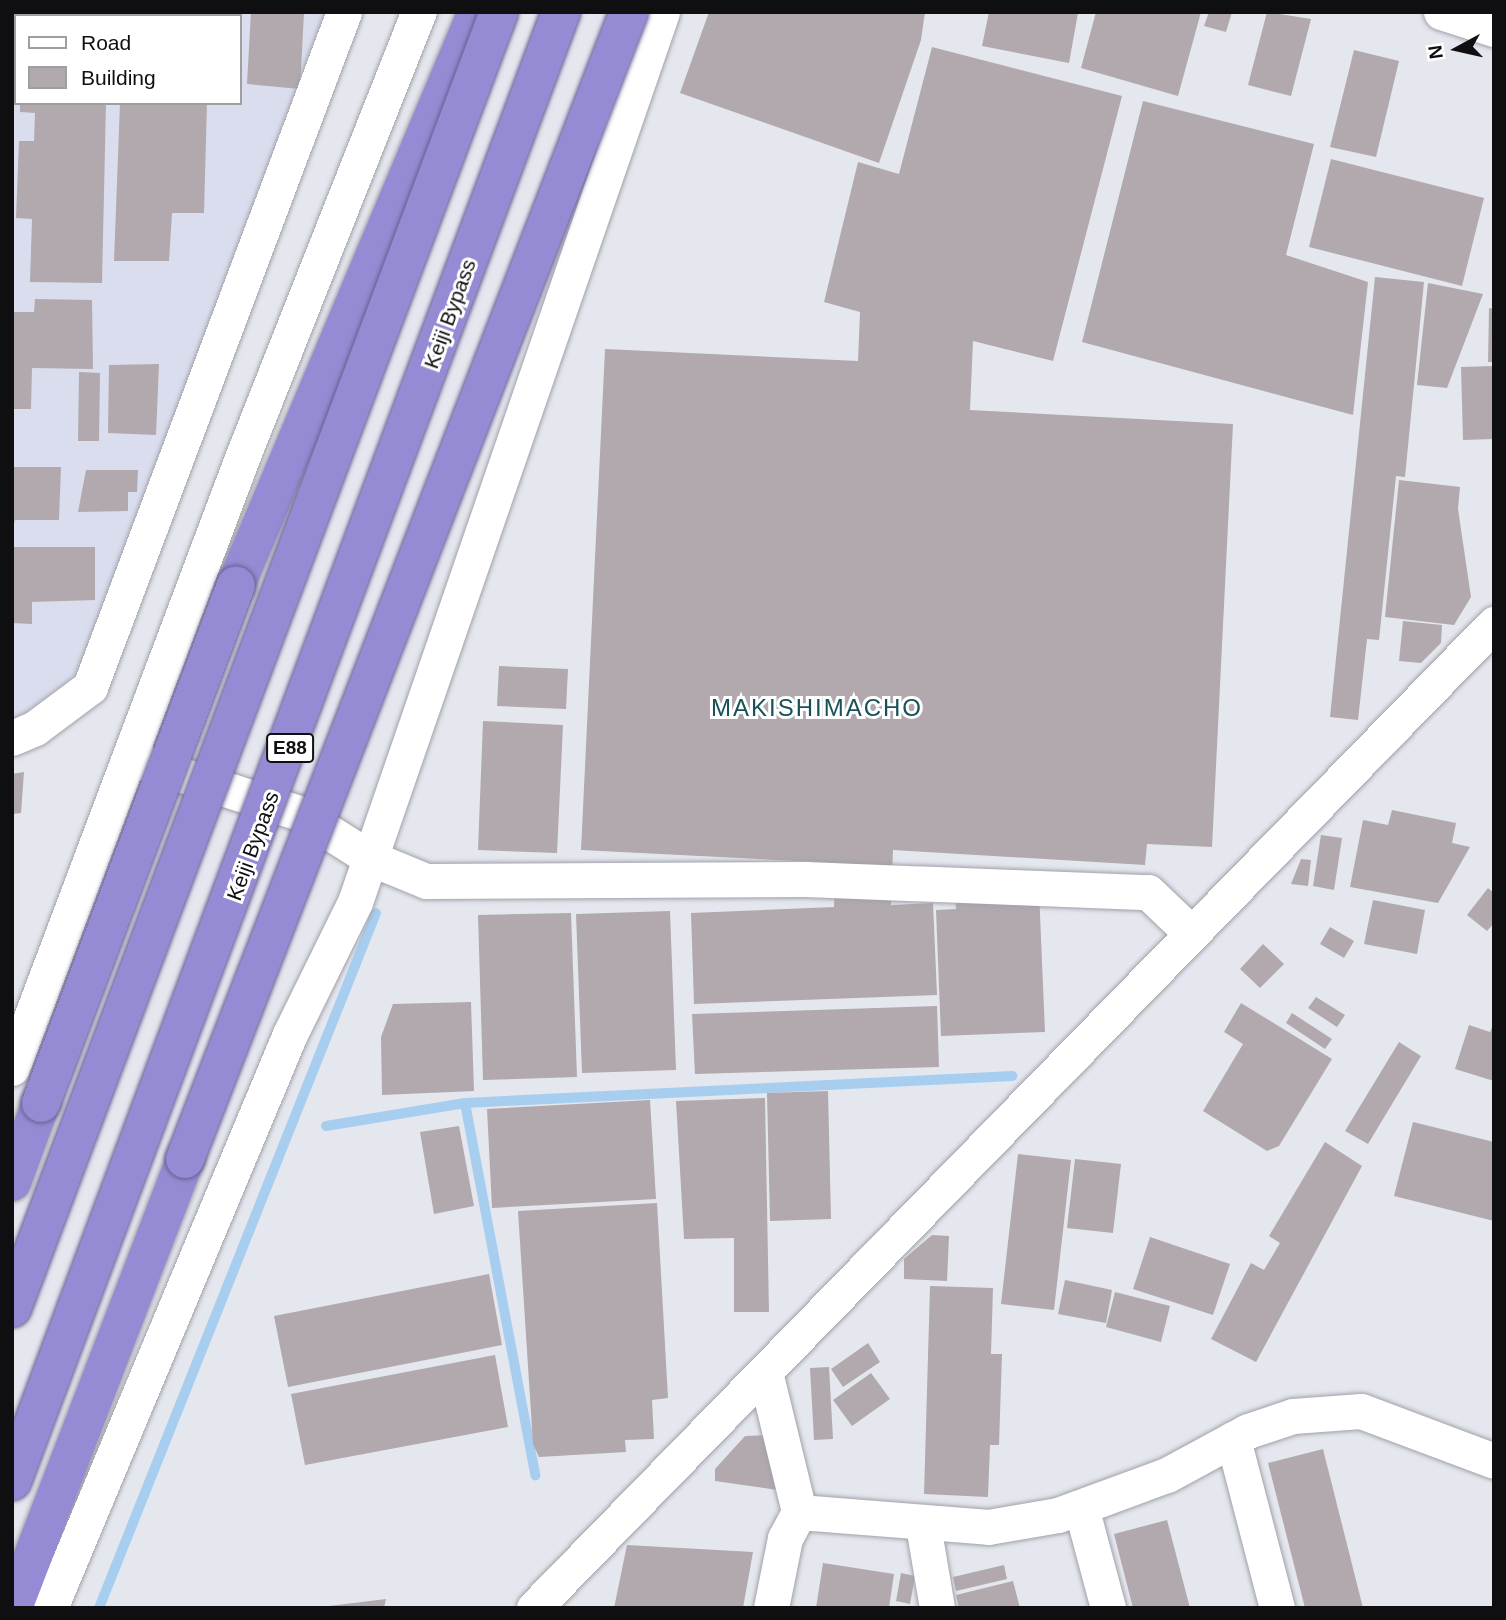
<!DOCTYPE html>
<html>
<head>
<meta charset="utf-8">
<style>
  body { margin:0 }
  #map { position:relative; width:1506px; height:1620px; overflow:hidden; background:#e5e7ef; font-family:Helvetica,sans-serif }
  div>[style] { position:absolute }
  .built>* { inset:0; background:#dadded }
  .stream>* { height:10px; margin:-5px; padding:0 5px; transform-origin:5px; border-radius:5px; background:#a8ceef }
  .building>* { inset:0; background:#b1a9ae }
  .roads { filter:drop-shadow(0 0 2px #a0a1a9) drop-shadow(0 0 2px #a0a1a9) }
  .minor>* { height:35px; margin:-17.5px; padding:0 17.5px; transform-origin:17.5px; border-radius:17.5px; background:#fff }
  .highway>* { height:38px; margin:-19px; padding:0 19px; transform-origin:19px; border-radius:19px; background:#948bd4 }
  .bridges { filter:drop-shadow(0 0 2px #656090) drop-shadow(0 0 2px #656090) }
  .highway-bridge>* { height:38px; margin:-19px; padding:0 19px; transform-origin:19px; border-radius:19px; background:#948bd4 }
  span { translate:-50% -50%; white-space:nowrap; text-align:center; line-height:1.15; -webkit-text-stroke:6px #fff; paint-order:stroke }
  .shield-label span { padding:2px 5px; background:#fff; border:2px solid; border-radius:5px; -webkit-text-stroke-width:0 }
  .shield-label { font-size:19px; color:#0f0f12; font-weight:700 }
  .street-label { font-size:21px; color:#0f0f12 }
  .quarter-label { font-size:24px; color:#165257; letter-spacing:2px }
  .frame { position:absolute; inset:0; border:14px solid #0f0f12; pointer-events:none }
  .legend { position:absolute; left:14px; top:14px; width:228px; height:91px; box-sizing:border-box; background:#fff; border:2px solid #9f9fa0; margin:0; padding:9px 12px; list-style:none; font-size:21px; color:#0f0f12 }
  .legend li { display:flex; align-items:center; gap:14px; height:35px }
  .legend b { width:35px; border:2px solid #9f9fa0 }
  .north { position:absolute; left:1422px; top:14px; width:70px; height:70px; -webkit-text-stroke:5px #fff; paint-order:stroke; rotate:262deg; font-size:19px; font-weight:700; line-height:28px; text-align:center; color:#0f0f12 }
  .north::after { content:''; display:block; margin:auto; width:24px; height:32px; background:#0f0f12; clip-path:polygon(50% 0,100% 100%,50% 72%,0 100%) }
</style>
</head>
<body>
<div id="map">
  <div class="built">
    <div style="clip-path:polygon(evenodd,12px 12px,325px 12px,85px 660px,52px 704px,12px 721px,12px 12px,16px 16px,240px 16px,240px 103px,16px 103px,16px 16px)"></div>
  </div>
  <div class="stream">
    <div style="left:465px;top:1103px;width:379px;rotate:79.3deg"></div>
    <div style="left:326px;top:1126px;width:141px;rotate:-9.4deg"></div>
    <div style="left:465px;top:1103px;width:548px;rotate:-2.83deg"></div>
    <div style="left:99px;top:1608px;width:748px;rotate:-68.27deg"></div>
  </div>
  <div class="building">
    <div style="clip-path:polygon(114px 12px,209px 12px,114px 16px)"></div>
    <div style="clip-path:polygon(251px 12px,304px 12px,300px 89px,247px 84px)"></div>
    <div style="clip-path:polygon(709px 12px,925px 12px,921px 40px,879px 163px,680px 93px)"></div>
    <div style="clip-path:polygon(989px 12px,1078px 13px,1069px 63px,982px 46px)"></div>
    <div style="clip-path:polygon(1096px 12px,1201px 12px,1178px 96px,1081px 68px)"></div>
    <div style="clip-path:polygon(1209px 12px,1232px 12px,1226px 32px,1204px 26px)"></div>
    <div style="clip-path:polygon(1267px 12px,1311px 19px,1291px 96px,1248px 85px)"></div>
    <div style="clip-path:polygon(932px 47px,1122px 96px,1053px 361px,973px 341px,970px 410px,1233px 424px,1212px 847px,1147px 844px,1145px 865px,893px 850px,891px 905px,933px 903px,937px 995px,694px 1004px,691px 913px,834px 907px,836px 863px,581px 850px,605px 349px,858px 361px,860px 312px,824px 302px,858px 162px,899px 174px)"></div>
    <div style="clip-path:polygon(1354px 50px,1399px 61px,1376px 157px,1330px 147px)"></div>
    <div style="clip-path:polygon(1143px 101px,1314px 144px,1286px 255px,1368px 282px,1353px 415px,1082px 342px)"></div>
    <div style="clip-path:polygon(20px 103px,106px 103px,102px 283px,30px 282px,32px 219px,16px 218px,19px 141px,34px 141px,35px 113px,20px 112px)"></div>
    <div style="clip-path:polygon(120px 103px,207px 103px,204px 213px,172px 213px,169px 261px,114px 261px)"></div>
    <div style="clip-path:polygon(1331px 159px,1484px 198px,1462px 286px,1309px 247px)"></div>
    <div style="clip-path:polygon(1375px 277px,1424px 282px,1405px 477px,1396px 476px,1379px 640px,1367px 639px,1358px 720px,1330px 717px)"></div>
    <div style="clip-path:polygon(1428px 283px,1483px 294px,1447px 388px,1417px 385px)"></div>
    <div style="clip-path:polygon(35px 299px,92px 300px,93px 369px,32px 368px,31px 409px,12px 409px,12px 312px,34px 312px)"></div>
    <div style="clip-path:polygon(1489px 308px,1494px 309px,1494px 362px,1488px 362px)"></div>
    <div style="clip-path:polygon(159px 364px,156px 435px,108px 433px,109px 365px)"></div>
    <div style="clip-path:polygon(1494px 366px,1494px 439px,1463px 440px,1461px 367px)"></div>
    <div style="clip-path:polygon(79px 372px,100px 373px,99px 441px,78px 441px)"></div>
    <div style="clip-path:polygon(12px 467px,61px 467px,59px 520px,15px 520px,12px 528px)"></div>
    <div style="clip-path:polygon(86px 470px,138px 470px,137px 492px,128px 492px,128px 511px,78px 512px)"></div>
    <div style="clip-path:polygon(1399px 480px,1460px 487px,1458px 509px,1471px 597px,1454px 625px,1385px 617px)"></div>
    <div style="clip-path:polygon(12px 547px,95px 547px,95px 600px,32px 602px,32px 624px,12px 623px)"></div>
    <div style="clip-path:polygon(1403px 621px,1442px 625px,1441px 643px,1421px 663px,1399px 661px)"></div>
    <div style="clip-path:polygon(499px 666px,568px 669px,566px 709px,497px 706px)"></div>
    <div style="clip-path:polygon(483px 721px,563px 725px,557px 853px,478px 850px)"></div>
    <div style="clip-path:polygon(24px 772px,21px 813px,12px 814px,12px 774px)"></div>
    <div style="clip-path:polygon(1392px 810px,1456px 823px,1452px 843px,1470px 847px,1438px 903px,1350px 887px,1363px 820px,1388px 825px)"></div>
    <div style="clip-path:polygon(1321px 835px,1342px 838px,1334px 890px,1313px 886px)"></div>
    <div style="clip-path:polygon(1301px 859px,1311px 860px,1308px 886px,1291px 884px)"></div>
    <div style="clip-path:polygon(1488px 888px,1494px 893px,1494px 923px,1487px 931px,1467px 915px)"></div>
    <div style="clip-path:polygon(1039px 891px,1045px 1032px,941px 1036px,936px 910px,956px 909px,955px 895px)"></div>
    <div style="clip-path:polygon(1373px 900px,1425px 910px,1417px 954px,1364px 944px)"></div>
    <div style="clip-path:polygon(670px 911px,676px 1070px,582px 1073px,576px 914px)"></div>
    <div style="clip-path:polygon(571px 913px,577px 1077px,483px 1080px,478px 915px)"></div>
    <div style="clip-path:polygon(1330px 927px,1354px 941px,1344px 958px,1320px 944px)"></div>
    <div style="clip-path:polygon(1263px 944px,1284px 964px,1260px 988px,1240px 969px)"></div>
    <div style="clip-path:polygon(1316px 997px,1345px 1015px,1337px 1027px,1308px 1008px)"></div>
    <div style="clip-path:polygon(471px 1002px,474px 1091px,382px 1095px,381px 1037px,393px 1004px)"></div>
    <div style="clip-path:polygon(1241px 1003px,1332px 1059px,1279px 1146px,1267px 1151px,1203px 1111px,1243px 1044px,1224px 1032px)"></div>
    <div style="clip-path:polygon(937px 1006px,939px 1067px,695px 1074px,692px 1014px)"></div>
    <div style="clip-path:polygon(1292px 1013px,1332px 1039px,1325px 1049px,1286px 1023px)"></div>
    <div style="clip-path:polygon(1494px 1023px,1494px 1081px,1455px 1069px,1469px 1025px,1490px 1032px)"></div>
    <div style="clip-path:polygon(1399px 1042px,1421px 1056px,1368px 1144px,1345px 1131px)"></div>
    <div style="clip-path:polygon(828px 1091px,831px 1219px,770px 1221px,767px 1093px)"></div>
    <div style="clip-path:polygon(765px 1098px,769px 1312px,734px 1312px,734px 1238px,684px 1239px,676px 1101px)"></div>
    <div style="clip-path:polygon(650px 1100px,656px 1199px,492px 1208px,487px 1109px)"></div>
    <div style="clip-path:polygon(1413px 1122px,1494px 1142px,1494px 1221px,1394px 1196px)"></div>
    <div style="clip-path:polygon(459px 1126px,474px 1206px,434px 1214px,420px 1132px)"></div>
    <div style="clip-path:polygon(1325px 1142px,1362px 1166px,1256px 1362px,1211px 1339px,1251px 1263px,1264px 1270px,1280px 1243px,1269px 1236px)"></div>
    <div style="clip-path:polygon(1018px 1154px,1071px 1160px,1054px 1310px,1001px 1304px)"></div>
    <div style="clip-path:polygon(1075px 1159px,1121px 1164px,1113px 1233px,1067px 1228px)"></div>
    <div style="clip-path:polygon(657px 1203px,668px 1398px,652px 1400px,654px 1439px,625px 1440px,626px 1452px,539px 1457px,533px 1444px,518px 1211px)"></div>
    <div style="clip-path:polygon(932px 1235px,949px 1236px,947px 1281px,904px 1279px,904px 1259px)"></div>
    <div style="clip-path:polygon(1150px 1237px,1230px 1264px,1213px 1315px,1133px 1289px)"></div>
    <div style="clip-path:polygon(489px 1274px,502px 1345px,288px 1387px,274px 1316px)"></div>
    <div style="clip-path:polygon(1065px 1280px,1112px 1290px,1106px 1323px,1058px 1314px)"></div>
    <div style="clip-path:polygon(930px 1286px,993px 1288px,991px 1354px,1002px 1354px,999px 1445px,990px 1445px,988px 1497px,924px 1494px)"></div>
    <div style="clip-path:polygon(1115px 1292px,1170px 1306px,1161px 1342px,1106px 1327px)"></div>
    <div style="clip-path:polygon(868px 1343px,880px 1362px,843px 1387px,831px 1369px)"></div>
    <div style="clip-path:polygon(495px 1355px,508px 1427px,305px 1465px,291px 1394px)"></div>
    <div style="clip-path:polygon(829px 1367px,833px 1439px,814px 1440px,810px 1368px)"></div>
    <div style="clip-path:polygon(871px 1373px,890px 1399px,852px 1426px,833px 1400px)"></div>
    <div style="clip-path:polygon(767px 1435px,778px 1490px,715px 1481px,715px 1469px,745px 1436px)"></div>
    <div style="clip-path:polygon(1323px 1449px,1363px 1608px,1305px 1608px,1268px 1463px)"></div>
    <div style="clip-path:polygon(1167px 1520px,1190px 1608px,1133px 1608px,1114px 1534px)"></div>
    <div style="clip-path:polygon(627px 1545px,753px 1552px,743px 1608px,614px 1608px)"></div>
    <div style="clip-path:polygon(823px 1563px,894px 1574px,889px 1608px,816px 1608px)"></div>
    <div style="clip-path:polygon(1004px 1565px,1007px 1579px,956px 1591px,953px 1577px)"></div>
    <div style="clip-path:polygon(901px 1573px,915px 1576px,910px 1604px,896px 1601px)"></div>
    <div style="clip-path:polygon(1013px 1581px,1020px 1608px,959px 1608px,956px 1595px)"></div>
    <div style="clip-path:polygon(386px 1599px,384px 1608px,329px 1608px,329px 1606px)"></div>
  </div>
  <div class="roads">
    <div class="minor">
      <div style="left:1441px;top:12px;width:56px;rotate:17.8deg"></div>
      <div style="left:12px;top:738px;width:25px;rotate:-23deg"></div>
      <div style="left:35px;top:728px;width:69px;rotate:-36.7deg"></div>
      <div style="left:90px;top:687px;width:721px;rotate:-69.38deg"></div>
      <div style="left:139px;top:761px;width:168px;rotate:18deg"></div>
      <div style="left:299px;top:813px;width:84px;rotate:32.4deg"></div>
      <div style="left:370px;top:858px;width:61px;rotate:22.3deg"></div>
      <div style="left:426px;top:881px;width:379px;rotate:-0.3deg"></div>
      <div style="left:805px;top:879px;width:343px;rotate:2.2deg"></div>
      <div style="left:1148px;top:892px;width:59px;rotate:43.6deg"></div>
      <div style="left:12px;top:1068px;width:652px;rotate:-69.34deg"></div>
      <div style="left:242px;top:458px;width:480px;rotate:-68.4deg"></div>
      <div style="left:765px;top:1372px;width:144px;rotate:76.3deg"></div>
      <div style="left:799px;top:1512px;width:30px;rotate:118deg"></div>
      <div style="left:785px;top:1538px;width:71px;rotate:101.3deg"></div>
      <div style="left:1233px;top:1439px;width:175px;rotate:75.4deg"></div>
      <div style="left:1081px;top:1507px;width:105px;rotate:75deg"></div>
      <div style="left:799px;top:1512px;width:190px;rotate:4.5deg"></div>
      <div style="left:988px;top:1527px;width:71px;rotate:-9.7deg"></div>
      <div style="left:1058px;top:1515px;width:116px;rotate:-20.2deg"></div>
      <div style="left:1167px;top:1475px;width:92px;rotate:-28.5deg"></div>
      <div style="left:1248px;top:1431px;width:47px;rotate:-18.4deg"></div>
      <div style="left:1293px;top:1416px;width:68px;rotate:-4.2deg"></div>
      <div style="left:1361px;top:1411px;width:142px;rotate:20.6deg"></div>
      <div style="left:923px;top:1525px;width:84px;rotate:80.4deg"></div>
      <div style="left:50px;top:1608px;width:622px;rotate:-67.31deg"></div>
      <div style="left:290px;top:1034px;width:147px;rotate:-63.8deg"></div>
      <div style="left:355px;top:902px;width:941px;rotate:-70.97deg"></div>
      <div style="left:534px;top:1608px;width:1375px;rotate:-45.71deg"></div>
    </div>
    <div class="highway">
      <div style="left:236px;top:585px;width:622px;rotate:-67.19deg"></div>
      <div style="left:12px;top:1182px;width:84px;rotate:-69.8deg"></div>
      <div style="left:13px;top:1608px;width:481px;rotate:-69deg"></div>
    </div>
  </div>
  <div class="bridges">
    <div class="highway-bridge">
      <div style="left:41px;top:1103px;width:553px;rotate:-69.37deg"></div>
      <div style="left:185px;top:1159px;width:1230px;rotate:-68.84deg"></div>
      <div style="left:12px;top:1308px;width:1384px;rotate:-69.41deg"></div>
      <div style="left:12px;top:1481px;width:1568px;rotate:-69.51deg"></div>
    </div>
  </div>
  <div class="shield-label">
    <span style="left:290px;top:748px">E88</span>
  </div>
  <div class="street-label">
    <span style="left:450px;top:314px;rotate:-70deg">Keiji Bypass</span>
    <span style="left:253px;top:846px;rotate:-70deg">Keiji Bypass</span>
  </div>
  <div class="quarter-label">
    <span style="left:817px;top:708px">MAKISHIMACHO</span>
  </div>
  <div class="frame"></div>
  <ul class="legend">
  <li><b style="height:9px;background:#fff"></b>Road</li>
  <li><b style="height:19px;background:#b1a9ae"></b>Building</li>
  </ul>
  <div class="north">N</div>
</div>
</body>
</html>
